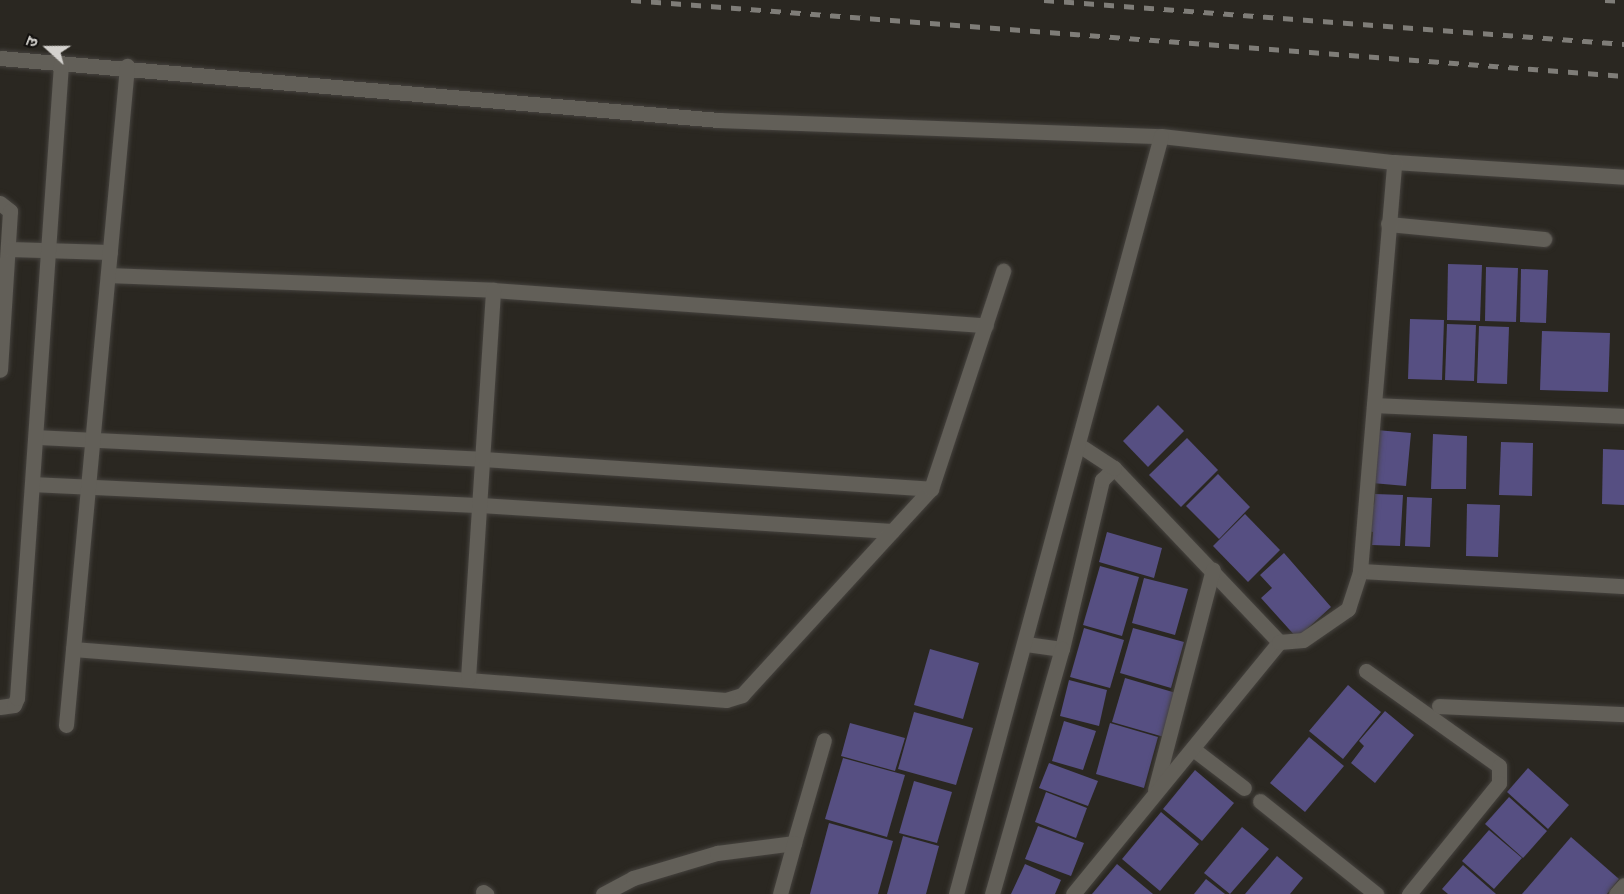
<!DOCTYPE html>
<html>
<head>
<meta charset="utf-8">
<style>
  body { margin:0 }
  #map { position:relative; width:1624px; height:894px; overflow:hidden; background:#2a2721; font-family:"Noto Sans","Noto Sans Devanagari",sans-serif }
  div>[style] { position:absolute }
  .building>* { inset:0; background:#564f82 }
  .roads { filter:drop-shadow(0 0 2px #45423e) drop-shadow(0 0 2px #45423e) }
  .minor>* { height:15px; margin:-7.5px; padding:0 7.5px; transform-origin:7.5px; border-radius:7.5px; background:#625f58 }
  .rail>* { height:4.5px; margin-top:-2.25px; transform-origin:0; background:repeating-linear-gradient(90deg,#7f7d78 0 10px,transparent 0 20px) }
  span { translate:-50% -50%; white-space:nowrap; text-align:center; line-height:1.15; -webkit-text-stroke:4.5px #12100e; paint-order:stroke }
  .north { position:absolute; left:18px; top:18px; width:60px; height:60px; -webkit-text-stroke:4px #12100e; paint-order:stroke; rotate:291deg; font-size:16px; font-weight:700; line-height:24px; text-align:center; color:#d4d2ce }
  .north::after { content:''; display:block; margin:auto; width:21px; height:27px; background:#d4d2ce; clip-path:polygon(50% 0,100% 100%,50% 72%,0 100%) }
</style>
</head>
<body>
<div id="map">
  <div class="building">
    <div style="clip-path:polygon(1448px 264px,1482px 265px,1480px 321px,1447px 320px)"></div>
    <div style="clip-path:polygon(1486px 267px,1518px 268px,1516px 322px,1485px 321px)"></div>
    <div style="clip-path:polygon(1521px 269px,1548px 270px,1546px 323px,1520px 322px)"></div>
    <div style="clip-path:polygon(1410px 319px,1444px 320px,1442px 380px,1408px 379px)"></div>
    <div style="clip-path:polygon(1447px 324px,1476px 325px,1474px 381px,1445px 380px)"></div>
    <div style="clip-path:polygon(1479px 326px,1509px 327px,1507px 384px,1477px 383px)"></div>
    <div style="clip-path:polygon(1542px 331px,1610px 333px,1608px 392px,1540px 390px)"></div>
    <div style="clip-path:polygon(1158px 405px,1184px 431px,1148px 467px,1123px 441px)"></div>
    <div style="clip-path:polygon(1376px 430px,1411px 433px,1406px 486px,1372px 483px)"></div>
    <div style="clip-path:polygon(1433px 434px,1467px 436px,1466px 489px,1431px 489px)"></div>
    <div style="clip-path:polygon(1187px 438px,1218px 470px,1181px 507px,1149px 475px)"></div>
    <div style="clip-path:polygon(1501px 442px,1533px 443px,1532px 496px,1499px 495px)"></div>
    <div style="clip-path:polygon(1603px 449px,1624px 450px,1624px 505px,1602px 504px)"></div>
    <div style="clip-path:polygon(1218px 474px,1250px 507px,1219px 539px,1186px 506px)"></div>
    <div style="clip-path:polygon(1375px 494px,1403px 495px,1400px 546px,1372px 545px,1373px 532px,1367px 531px,1368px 505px,1374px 505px)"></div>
    <div style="clip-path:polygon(1407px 497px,1432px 498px,1430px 547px,1405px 546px)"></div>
    <div style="clip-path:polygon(1467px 504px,1500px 505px,1498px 557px,1466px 556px)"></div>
    <div style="clip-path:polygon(1245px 514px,1280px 550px,1248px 582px,1213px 546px)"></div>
    <div style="clip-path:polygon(1107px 532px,1162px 548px,1154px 578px,1099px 562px)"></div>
    <div style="clip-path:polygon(1284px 553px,1331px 607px,1297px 638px,1261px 598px,1272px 588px,1260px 575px)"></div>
    <div style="clip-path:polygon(1100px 566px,1139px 577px,1122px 636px,1083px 625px)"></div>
    <div style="clip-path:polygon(1144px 578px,1188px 589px,1175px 635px,1132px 623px)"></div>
    <div style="clip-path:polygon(1084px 628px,1124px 640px,1110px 688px,1070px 677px)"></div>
    <div style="clip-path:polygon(1133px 628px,1184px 642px,1171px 688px,1120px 673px)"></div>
    <div style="clip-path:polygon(930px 649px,979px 663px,963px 719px,914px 705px)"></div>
    <div style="clip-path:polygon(1125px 678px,1176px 693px,1164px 737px,1112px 722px)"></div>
    <div style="clip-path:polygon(1069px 680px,1107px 690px,1099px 726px,1060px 716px)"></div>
    <div style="clip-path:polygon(1348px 685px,1381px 712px,1343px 759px,1309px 731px)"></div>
    <div style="clip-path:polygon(1385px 711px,1414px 735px,1375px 783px,1351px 763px,1364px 746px,1359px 741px)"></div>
    <div style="clip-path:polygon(914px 712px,973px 728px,956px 785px,898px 769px)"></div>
    <div style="clip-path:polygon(1064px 721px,1096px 731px,1083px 770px,1052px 761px)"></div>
    <div style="clip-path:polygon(850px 723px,905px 738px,895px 771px,841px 756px)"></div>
    <div style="clip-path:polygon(1110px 723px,1158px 737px,1144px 788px,1096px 774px)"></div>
    <div style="clip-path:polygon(1309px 737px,1344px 766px,1305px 812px,1270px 783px)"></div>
    <div style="clip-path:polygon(843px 758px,905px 775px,887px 837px,825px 819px)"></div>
    <div style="clip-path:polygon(1049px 763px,1098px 781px,1088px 806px,1039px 788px)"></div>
    <div style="clip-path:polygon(1528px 768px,1569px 805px,1548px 829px,1507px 792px)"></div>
    <div style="clip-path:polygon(1195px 770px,1234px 803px,1202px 841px,1163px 809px)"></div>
    <div style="clip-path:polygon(914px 781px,952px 792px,937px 843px,899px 833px)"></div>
    <div style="clip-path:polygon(1046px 792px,1087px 808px,1076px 838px,1035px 822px)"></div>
    <div style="clip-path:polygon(1509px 797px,1547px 831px,1523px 858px,1485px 824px)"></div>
    <div style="clip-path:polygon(1161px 812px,1199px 844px,1160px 891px,1122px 859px)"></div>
    <div style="clip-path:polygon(829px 823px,893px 841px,878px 894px,810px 894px)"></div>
    <div style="clip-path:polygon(1038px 826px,1084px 843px,1071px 876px,1025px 859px)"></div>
    <div style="clip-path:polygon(1242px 827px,1269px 849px,1230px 894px,1204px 873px)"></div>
    <div style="clip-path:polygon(1489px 830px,1522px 858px,1494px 889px,1462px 861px)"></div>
    <div style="clip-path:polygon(903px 836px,939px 846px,926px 894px,887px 894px)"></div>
    <div style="clip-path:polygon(1571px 837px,1619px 879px,1607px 894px,1522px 894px)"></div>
    <div style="clip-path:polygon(1277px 856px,1303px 878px,1290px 894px,1245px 894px)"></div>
    <div style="clip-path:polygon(1025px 864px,1061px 880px,1055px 894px,1011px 894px)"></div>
    <div style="clip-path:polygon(1117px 864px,1153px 894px,1092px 894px)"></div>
    <div style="clip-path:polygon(1463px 865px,1496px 894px,1448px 894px,1442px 889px)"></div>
    <div style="clip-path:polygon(1206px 879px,1225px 894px,1194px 894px)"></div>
  </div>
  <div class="roads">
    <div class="minor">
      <div style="left:0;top:58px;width:722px;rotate:4.93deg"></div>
      <div style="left:719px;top:120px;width:442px;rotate:2.1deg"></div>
      <div style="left:1161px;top:136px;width:234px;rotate:6.4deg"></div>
      <div style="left:1394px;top:162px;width:230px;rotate:3.7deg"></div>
      <div style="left:0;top:203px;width:13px;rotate:39deg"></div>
      <div style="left:10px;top:211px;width:159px;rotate:93.6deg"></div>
      <div style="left:1388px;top:224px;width:157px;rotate:5.5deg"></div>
      <div style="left:8px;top:249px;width:102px;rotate:1.7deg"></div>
      <div style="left:108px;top:275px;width:385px;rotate:2.2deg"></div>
      <div style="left:493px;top:290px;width:494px;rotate:4.1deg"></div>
      <div style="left:1374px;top:405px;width:250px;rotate:2.5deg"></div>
      <div style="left:36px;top:437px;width:448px;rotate:2.8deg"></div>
      <div style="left:483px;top:459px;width:449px;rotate:3.8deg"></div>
      <div style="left:1114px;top:468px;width:240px;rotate:46.5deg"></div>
      <div style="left:33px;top:484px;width:447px;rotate:2.7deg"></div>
      <div style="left:480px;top:505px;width:413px;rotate:3.6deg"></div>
      <div style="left:1360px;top:571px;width:264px;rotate:3.3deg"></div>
      <div style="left:1026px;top:644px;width:36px;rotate:8deg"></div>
      <div style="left:1062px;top:649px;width:174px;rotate:-76.7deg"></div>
      <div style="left:1102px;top:480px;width:17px;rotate:-45deg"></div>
      <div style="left:1114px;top:468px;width:42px;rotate:-146.7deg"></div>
      <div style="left:73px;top:649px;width:655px;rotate:4.47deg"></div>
      <div style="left:726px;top:700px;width:17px;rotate:-17deg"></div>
      <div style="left:742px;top:695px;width:280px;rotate:-47.5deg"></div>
      <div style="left:931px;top:489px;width:230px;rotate:-71.7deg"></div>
      <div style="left:1366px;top:671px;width:163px;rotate:35.5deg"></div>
      <div style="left:1499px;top:766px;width:17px;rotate:90deg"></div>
      <div style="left:1499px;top:783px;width:143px;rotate:129deg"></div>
      <div style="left:468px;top:678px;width:389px;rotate:-86.3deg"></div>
      <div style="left:1439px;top:706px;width:185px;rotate:2.5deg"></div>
      <div style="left:0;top:707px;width:14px;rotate:-8deg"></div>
      <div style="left:14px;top:705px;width:8px;rotate:-67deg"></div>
      <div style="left:17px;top:698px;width:636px;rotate:-86.03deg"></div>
      <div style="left:66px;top:725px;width:662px;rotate:-84.71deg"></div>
      <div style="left:1193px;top:749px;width:64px;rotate:37.4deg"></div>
      <div style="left:1155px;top:790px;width:228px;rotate:-75.3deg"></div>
      <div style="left:1260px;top:801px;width:149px;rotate:38.7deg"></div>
      <div style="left:483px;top:892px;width:4px;rotate:34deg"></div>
      <div style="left:603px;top:894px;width:34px;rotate:-28deg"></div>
      <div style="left:633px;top:878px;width:88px;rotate:-16.6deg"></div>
      <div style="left:717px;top:853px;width:78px;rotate:-7.4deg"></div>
      <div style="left:794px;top:843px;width:107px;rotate:-73.8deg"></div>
      <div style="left:780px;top:894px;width:53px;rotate:-74.6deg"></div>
      <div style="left:956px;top:894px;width:785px;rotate:-74.87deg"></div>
      <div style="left:992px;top:894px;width:255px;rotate:-74.1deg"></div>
      <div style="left:1073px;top:894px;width:325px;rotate:-50.7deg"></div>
      <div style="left:1279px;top:642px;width:24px;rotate:-5deg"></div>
      <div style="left:1303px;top:640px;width:55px;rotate:-34.6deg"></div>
      <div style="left:1348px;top:609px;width:40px;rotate:-72deg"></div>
      <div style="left:1360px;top:571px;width:410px;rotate:-85.2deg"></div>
      <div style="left:1616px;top:894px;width:12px;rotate:-48deg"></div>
    </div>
  </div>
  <div class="rail">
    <div style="left:631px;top:0;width:996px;rotate:4.38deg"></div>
    <div style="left:1044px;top:0;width:582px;rotate:4.34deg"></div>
    <div style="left:1605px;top:0;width:19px;rotate:3deg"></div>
  </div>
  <div class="north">उ</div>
</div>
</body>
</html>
